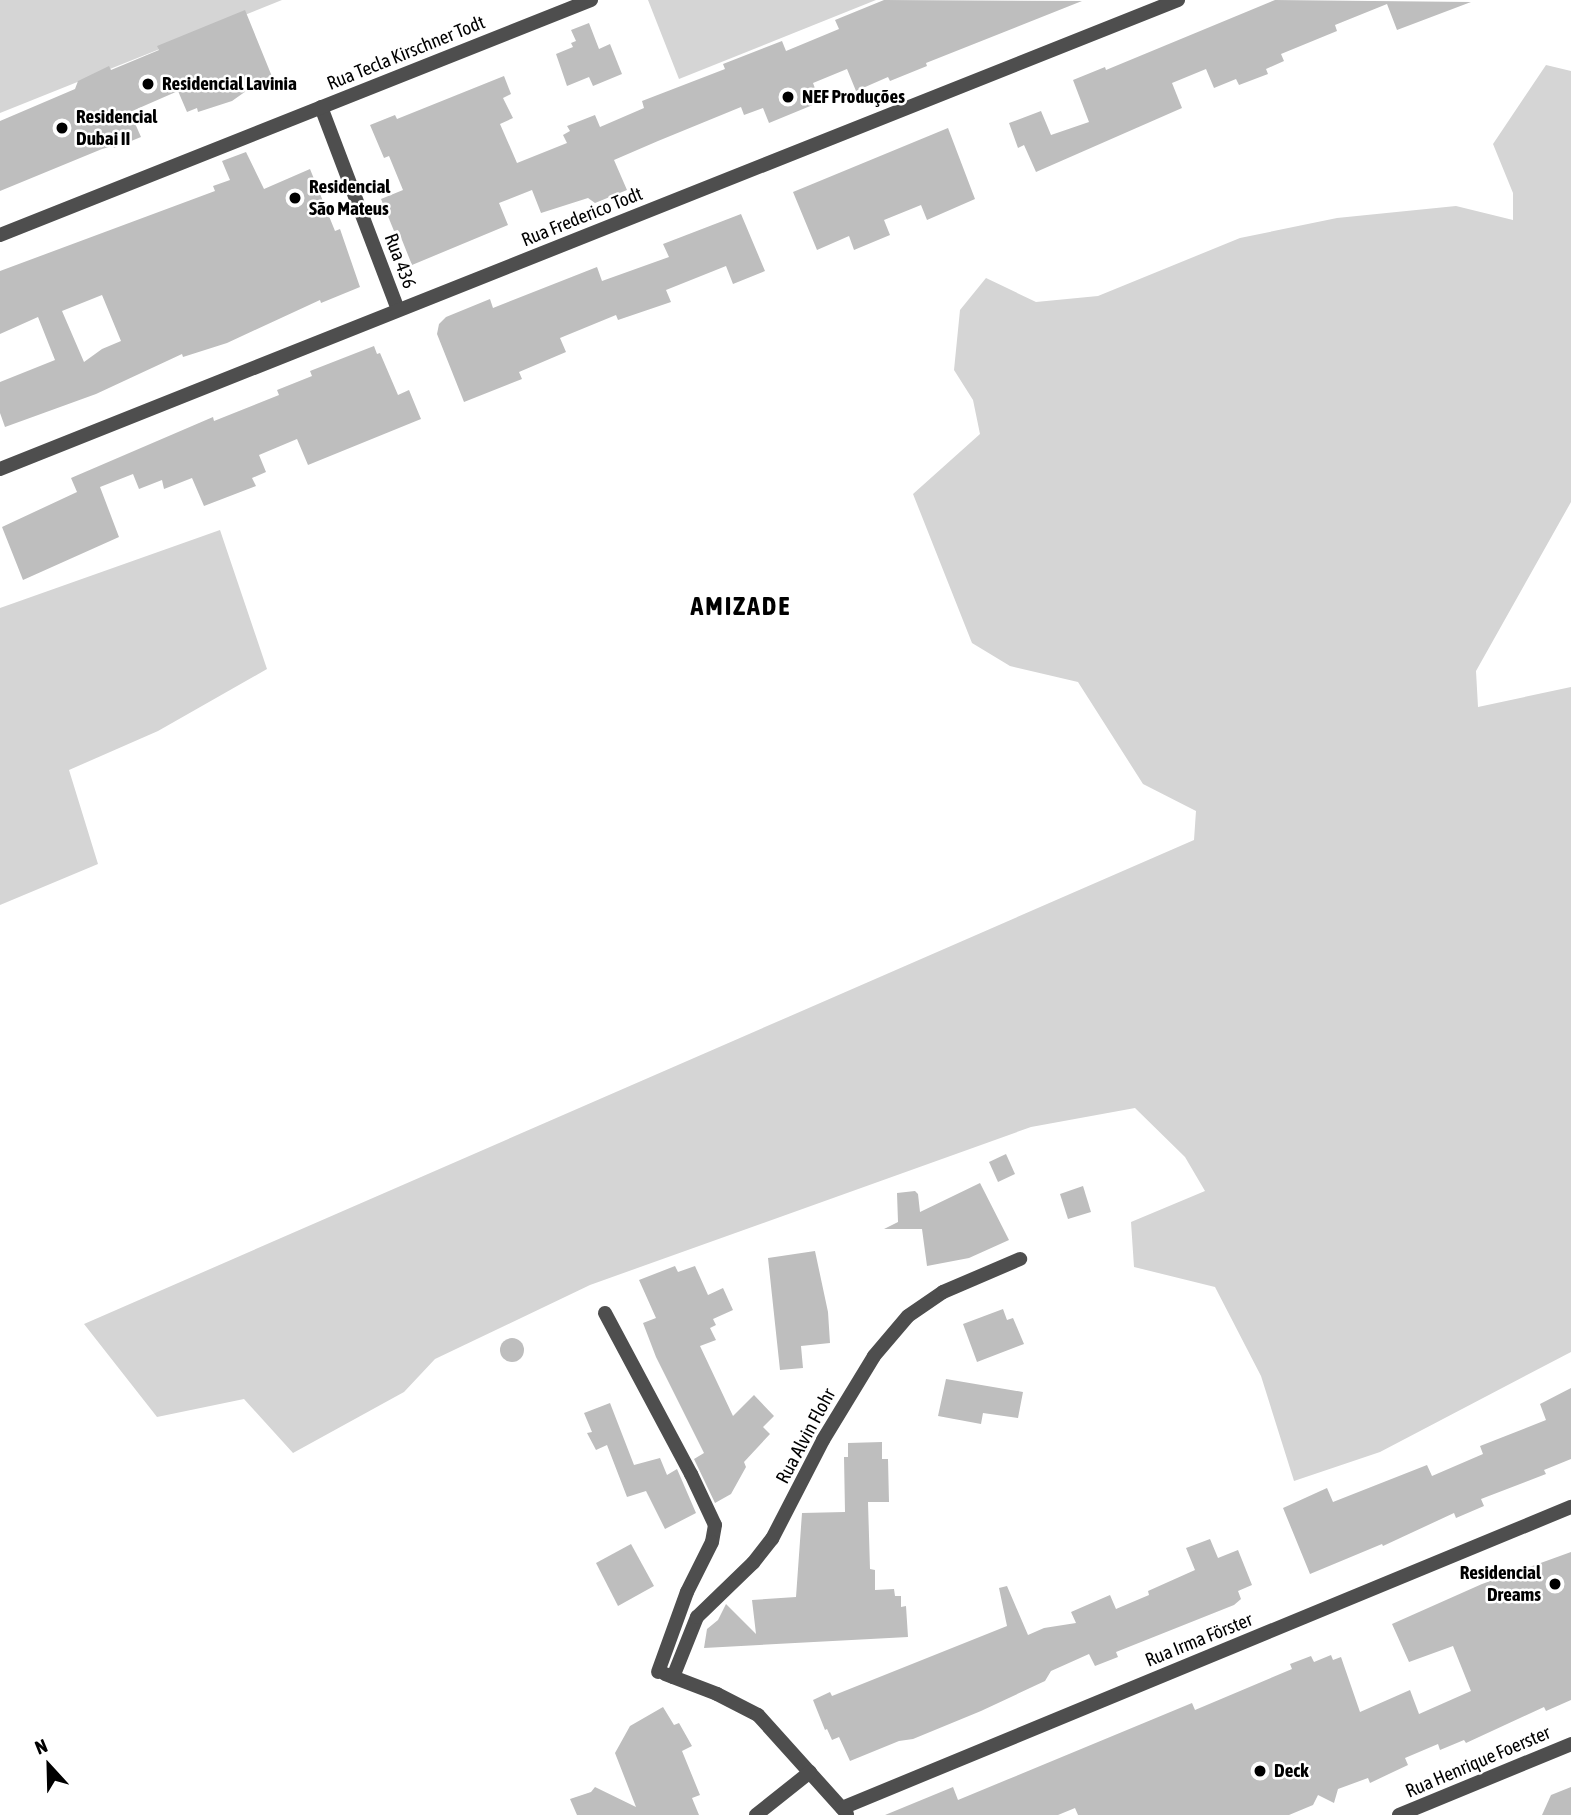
<!DOCTYPE html>
<html>
<head>
<meta charset="utf-8">
<style>
  body { margin:0 }
  #map { position:relative; width:1571px; height:1815px; overflow:hidden; background:#fff; font-family:"Asap Condensed",sans-serif }
  div>[style] { position:absolute }
  .green>* { inset:0; background:#d5d5d5 }
  .building>* { inset:0; background:#bebebe }
  .round { border-radius:50% }
  .minor>* { height:14px; margin:-7px; padding:0 7px; transform-origin:7px; border-radius:7px; background:#4e4e4e }
  .dots>* { width:19px; height:19px; translate:-50% -50%; box-sizing:border-box; border:4px solid #fff; border-radius:50% }
  span { translate:-50% -50%; white-space:nowrap; text-align:center; line-height:1.15; -webkit-text-stroke:5px #fff; paint-order:stroke }
  .street-label { font-size:19px; color:#000 }
  .poi-label { font-size:19px; color:#000; font-weight:700 }
  .left { translate:0 -50%; text-align:left }
  .right { translate:-100% -50%; text-align:right }
  .district-label { font-size:26px; color:#000; font-weight:700; letter-spacing:2px }
  .north { position:absolute; left:14px; top:1731px; width:70px; height:70px; -webkit-text-stroke:5px #fff; paint-order:stroke; rotate:338deg; font-size:19px; font-weight:700; line-height:28px; text-align:center; color:#000 }
  .north::after { content:''; display:block; margin:auto; width:24px; height:32px; background:#000; clip-path:polygon(50% 0,100% 100%,50% 72%,0 100%) }
</style>
</head>
<body>
<div id="map">
  <div class="green">
    <div style="clip-path:polygon(0 0,282px 0,0 113px)"></div>
    <div style="clip-path:polygon(648px 0,876px 0,679px 79px)"></div>
    <div style="clip-path:polygon(1546px 65px,1571px 71px,1571px 502px,1476px 671px,1478px 707px,1571px 687px,1571px 1352px,1380px 1452px,1294px 1481px,1261px 1376px,1215px 1287px,1134px 1267px,1131px 1222px,1205px 1191px,1185px 1157px,1135px 1108px,1031px 1127px,590px 1285px,435px 1359px,404px 1392px,293px 1453px,244px 1399px,157px 1417px,84px 1324px,1194px 840px,1196px 811px,1143px 784px,1078px 682px,1010px 666px,972px 643px,913px 494px,980px 434px,973px 400px,954px 370px,960px 310px,986px 278px,1036px 302px,1098px 296px,1240px 238px,1337px 218px,1456px 206px,1513px 220px,1513px 193px,1493px 144px)"></div>
    <div style="clip-path:polygon(220px 530px,267px 669px,158px 731px,69px 770px,98px 864px,0 905px,0 608px)"></div>
  </div>
  <div class="building">
    <div style="clip-path:polygon(884px 0,1082px 1px,926px 63px,927px 66px,890px 81px,888px 77px,856px 91px,847px 69px,813px 83px,820px 102px,769px 123px,763px 108px,744px 115px,741px 107px,658px 141px,614px 160px,627px 190px,595px 203px,588px 198px,541px 213px,532px 190px,499px 203px,508px 225px,412px 265px,398px 230px,394px 231px,381px 199px,403px 190px,389px 156px,384px 158px,370px 125px,395px 115px,397px 119px,504px 76px,511px 94px,503px 98px,513px 118px,500px 124px,517px 163px,567px 143px,563px 135px,570px 131px,567px 126px,595px 115px,600px 127px,644px 108px,642px 101px,725px 69px,723px 64px,782px 41px,786px 51px,839px 29px,835px 20px)"></div>
    <div style="clip-path:polygon(1275px 0,1471px 2px,1397px 30px,1387px 4px,1335px 25px,1337px 31px,1281px 54px,1284px 61px,1266px 69px,1268px 74px,1239px 85px,1236px 79px,1214px 88px,1206px 69px,1172px 83px,1182px 108px,1036px 172px,1024px 145px,1018px 148px,1009px 123px,1041px 111px,1051px 135px,1089px 122px,1073px 80px,1105px 67px,1106px 70px)"></div>
    <div style="clip-path:polygon(245px 10px,273px 79px,249px 89px,232px 101px,198px 112px,197px 108px,187px 112px,178px 91px,130px 112px,141px 137px,114px 148px,113px 146px,102px 149px,0 191px,0 121px,75px 89px,78px 81px,109px 66px,111px 70px,159px 50px,157px 46px)"></div>
    <div style="clip-path:polygon(589px 23px,599px 49px,610px 44px,622px 74px,593px 86px,589px 77px,567px 86px,556px 54px,573px 47px,571px 43px,576px 41px,571px 30px)"></div>
    <div style="clip-path:polygon(948px 128px,975px 199px,927px 220px,921px 205px,884px 220px,890px 235px,854px 250px,849px 236px,817px 250px,793px 192px)"></div>
    <div style="clip-path:polygon(evenodd,246px 152px,264px 189px,310px 169px,335px 231px,340px 229px,360px 287px,321px 303px,320px 300px,227px 343px,183px 357px,182px 354px,96px 394px,5px 427px,0 413px,0 382px,55px 360px,38px 317px,0 334px,0 271px,215px 191px,213px 186px,230px 180px,222px 161px,246px 152px,102px 295px,121px 341px,102px 349px,84px 362px,62px 311px,102px 295px)"></div>
    <div style="clip-path:polygon(741px 214px,765px 271px,733px 284px,726px 266px,666px 290px,671px 302px,618px 320px,616px 315px,560px 338px,566px 352px,519px 372px,522px 379px,464px 402px,437px 334px,439px 324px,446px 317px,490px 299px,493px 308px,597px 267px,602px 281px,669px 257px,663px 244px)"></div>
    <div style="clip-path:polygon(374px 346px,377px 354px,380px 353px,398px 395px,409px 390px,421px 419px,308px 465px,297px 439px,259px 455px,266px 472px,252px 478px,256px 486px,204px 506px,192px 478px,164px 489px,162px 480px,139px 489px,133px 474px,100px 487px,119px 537px,23px 580px,2px 527px,77px 492px,71px 478px,213px 417px,214px 421px,279px 395px,277px 390px,312px 376px,310px 371px)"></div>
    <div style="clip-path:polygon(1006px 1154px,1015px 1174px,998px 1182px,989px 1162px)"></div>
    <div style="clip-path:polygon(980px 1183px,1009px 1240px,969px 1258px,927px 1266px,922px 1229px,884px 1229px,898px 1222px,897px 1193px,915px 1191px,918px 1194px,920px 1212px)"></div>
    <div style="clip-path:polygon(1083px 1186px,1091px 1212px,1068px 1219px,1060px 1194px)"></div>
    <div style="clip-path:polygon(815px 1251px,828px 1312px,830px 1343px,801px 1346px,803px 1368px,780px 1370px,768px 1258px)"></div>
    <div style="clip-path:polygon(675px 1266px,678px 1272px,695px 1266px,708px 1295px,723px 1288px,733px 1310px,713px 1319px,716px 1325px,710px 1328px,716px 1340px,700px 1346px,733px 1416px,754px 1395px,774px 1416px,763px 1427px,770px 1434px,744px 1462px,746px 1467px,731px 1494px,715px 1503px,694px 1459px,704px 1453px,656px 1357px,643px 1323px,656px 1318px,639px 1280px)"></div>
    <div style="clip-path:polygon(1003px 1309px,1007px 1320px,1013px 1318px,1024px 1344px,977px 1362px,963px 1324px)"></div>
    <div class="round" style="left:500px;top:1338px;width:24px;height:24px"></div>
    <div style="clip-path:polygon(946px 1379px,1023px 1392px,1018px 1418px,983px 1413px,981px 1424px,938px 1416px)"></div>
    <div style="clip-path:polygon(1571px 1388px,1571px 1459px,1544px 1470px,1546px 1474px,1481px 1499px,1484px 1506px,1456px 1518px,1454px 1513px,1383px 1546px,1382px 1544px,1310px 1574px,1283px 1508px,1327px 1488px,1333px 1502px,1427px 1465px,1432px 1476px,1483px 1454px,1480px 1446px,1546px 1420px,1540px 1404px)"></div>
    <div style="clip-path:polygon(610px 1403px,634px 1465px,660px 1458px,667px 1475px,677px 1469px,696px 1513px,665px 1529px,646px 1491px,627px 1497px,607px 1445px,596px 1450px,587px 1433px,592px 1432px,584px 1413px)"></div>
    <div style="clip-path:polygon(882px 1442px,882px 1459px,888px 1459px,889px 1502px,868px 1502px,870px 1569px,875px 1570px,875px 1590px,894px 1589px,895px 1596px,901px 1596px,901px 1607px,906px 1606px,908px 1637px,704px 1648px,707px 1629px,718px 1620px,726px 1604px,756px 1634px,752px 1600px,796px 1597px,802px 1513px,845px 1512px,844px 1457px,848px 1457px,848px 1443px)"></div>
    <div style="clip-path:polygon(1210px 1539px,1218px 1558px,1238px 1550px,1252px 1585px,1238px 1591px,1241px 1599px,1234px 1605px,1116px 1652px,1118px 1657px,1095px 1666px,1089px 1654px,1051px 1671px,1045px 1681px,981px 1711px,913px 1739px,899px 1741px,850px 1761px,839px 1737px,832px 1740px,827px 1729px,825px 1730px,813px 1700px,830px 1692px,832px 1696px,1007px 1626px,999px 1588px,1007px 1586px,1028px 1635px,1044px 1628px,1076px 1623px,1071px 1612px,1110px 1595px,1116px 1609px,1149px 1595px,1148px 1591px,1195px 1570px,1186px 1548px)"></div>
    <div style="clip-path:polygon(631px 1544px,654px 1586px,618px 1606px,596px 1563px)"></div>
    <div style="clip-path:polygon(1571px 1552px,1571px 1700px,1546px 1711px,1544px 1707px,1466px 1743px,1464px 1740px,1440px 1750px,1438px 1744px,1405px 1758px,1408px 1765px,1391px 1773px,1370px 1783px,1368px 1778px,1338px 1789px,1334px 1803px,1318px 1795px,1313px 1805px,1289px 1815px,1078px 1815px,1075px 1808px,1058px 1815px,885px 1815px,953px 1787px,958px 1800px,1192px 1703px,1195px 1710px,1292px 1669px,1290px 1664px,1311px 1656px,1314px 1662px,1331px 1655px,1333px 1660px,1341px 1657px,1360px 1712px,1410px 1690px,1419px 1714px,1471px 1691px,1453px 1646px,1409px 1662px,1392px 1624px,1482px 1584px)"></div>
    <div style="clip-path:polygon(663px 1707px,674px 1725px,679px 1723px,692px 1746px,682px 1751px,700px 1795px,692px 1798px,699px 1815px,577px 1815px,570px 1799px,591px 1792px,595px 1787px,636px 1807px,615px 1753px,630px 1726px)"></div>
    <div style="clip-path:polygon(1571px 1787px,1571px 1815px,1542px 1815px,1551px 1795px)"></div>
  </div>
  <div class="minor">
    <div style="left:321px;top:107px;width:217px;rotate:69.2deg"></div>
    <div style="left:0;top:235px;width:636px;rotate:-21.68deg"></div>
    <div style="left:0;top:469px;width:1268px;rotate:-21.71deg"></div>
    <div style="left:605px;top:1313px;width:183px;rotate:61.9deg"></div>
    <div style="left:691px;top:1474px;width:56px;rotate:64.8deg"></div>
    <div style="left:715px;top:1525px;width:17px;rotate:100deg"></div>
    <div style="left:712px;top:1542px;width:56px;rotate:116.6deg"></div>
    <div style="left:687px;top:1592px;width:85px;rotate:109.9deg"></div>
    <div style="left:665px;top:1674px;width:56px;rotate:21deg"></div>
    <div style="left:717px;top:1694px;width:46px;rotate:27.1deg"></div>
    <div style="left:758px;top:1715px;width:133px;rotate:48deg"></div>
    <div style="left:673px;top:1677px;width:65px;rotate:-68.2deg"></div>
    <div style="left:697px;top:1617px;width:78px;rotate:-44deg"></div>
    <div style="left:753px;top:1563px;width:31px;rotate:-52deg"></div>
    <div style="left:772px;top:1539px;width:111px;rotate:-62.7deg"></div>
    <div style="left:823px;top:1440px;width:98px;rotate:-58.7deg"></div>
    <div style="left:874px;top:1356px;width:52px;rotate:-49.6deg"></div>
    <div style="left:908px;top:1316px;width:42px;rotate:-34.4deg"></div>
    <div style="left:943px;top:1292px;width:84px;rotate:-23.2deg"></div>
    <div style="left:842px;top:1808px;width:789px;rotate:-22.44deg"></div>
    <div style="left:756px;top:1815px;width:69px;rotate:-38.5deg"></div>
    <div style="left:1399px;top:1815px;width:186px;rotate:-22.4deg"></div>
  </div>
  <div class="dots">
    <div style="left:148px;top:84px;background:#000"></div>
    <div style="left:788px;top:97px;background:#000"></div>
    <div style="left:62px;top:128px;background:#000"></div>
    <div style="left:295px;top:198px;background:#000"></div>
    <div style="left:1555px;top:1584px;background:#000"></div>
    <div style="left:1260px;top:1771px;background:#000"></div>
  </div>
  <div class="street-label">
    <span style="left:406px;top:53px;rotate:-22deg">Rua Tecla Kirschner Todt</span>
    <span style="left:582px;top:217px;rotate:-22deg">Rua Frederico Todt</span>
    <span style="left:400px;top:261px;rotate:69deg">Rua 436</span>
    <span style="left:806px;top:1436px;rotate:-62deg">Rua Alvin Flohr</span>
    <span style="left:1199px;top:1640px;rotate:-22deg">Rua Irma Förster</span>
    <span style="left:1478px;top:1762px;rotate:-23deg">Rua Henrique Foerster</span>
  </div>
  <div class="poi-label">
    <span class="left" style="left:162px;top:84px">Residencial Lavinia</span>
    <span class="left" style="left:802px;top:97px">NEF Produções</span>
    <span class="left" style="left:76px;top:128px">Residencial<br>Dubai II</span>
    <span class="left" style="left:309px;top:198px">Residencial<br>São Mateus</span>
    <span class="right" style="left:1541px;top:1584px">Residencial<br>Dreams</span>
    <span class="left" style="left:1274px;top:1771px">Deck</span>
  </div>
  <div class="district-label">
    <span style="left:741px;top:607px">AMIZADE</span>
  </div>
  <div class="north">N</div>
</div>
</body>
</html>
